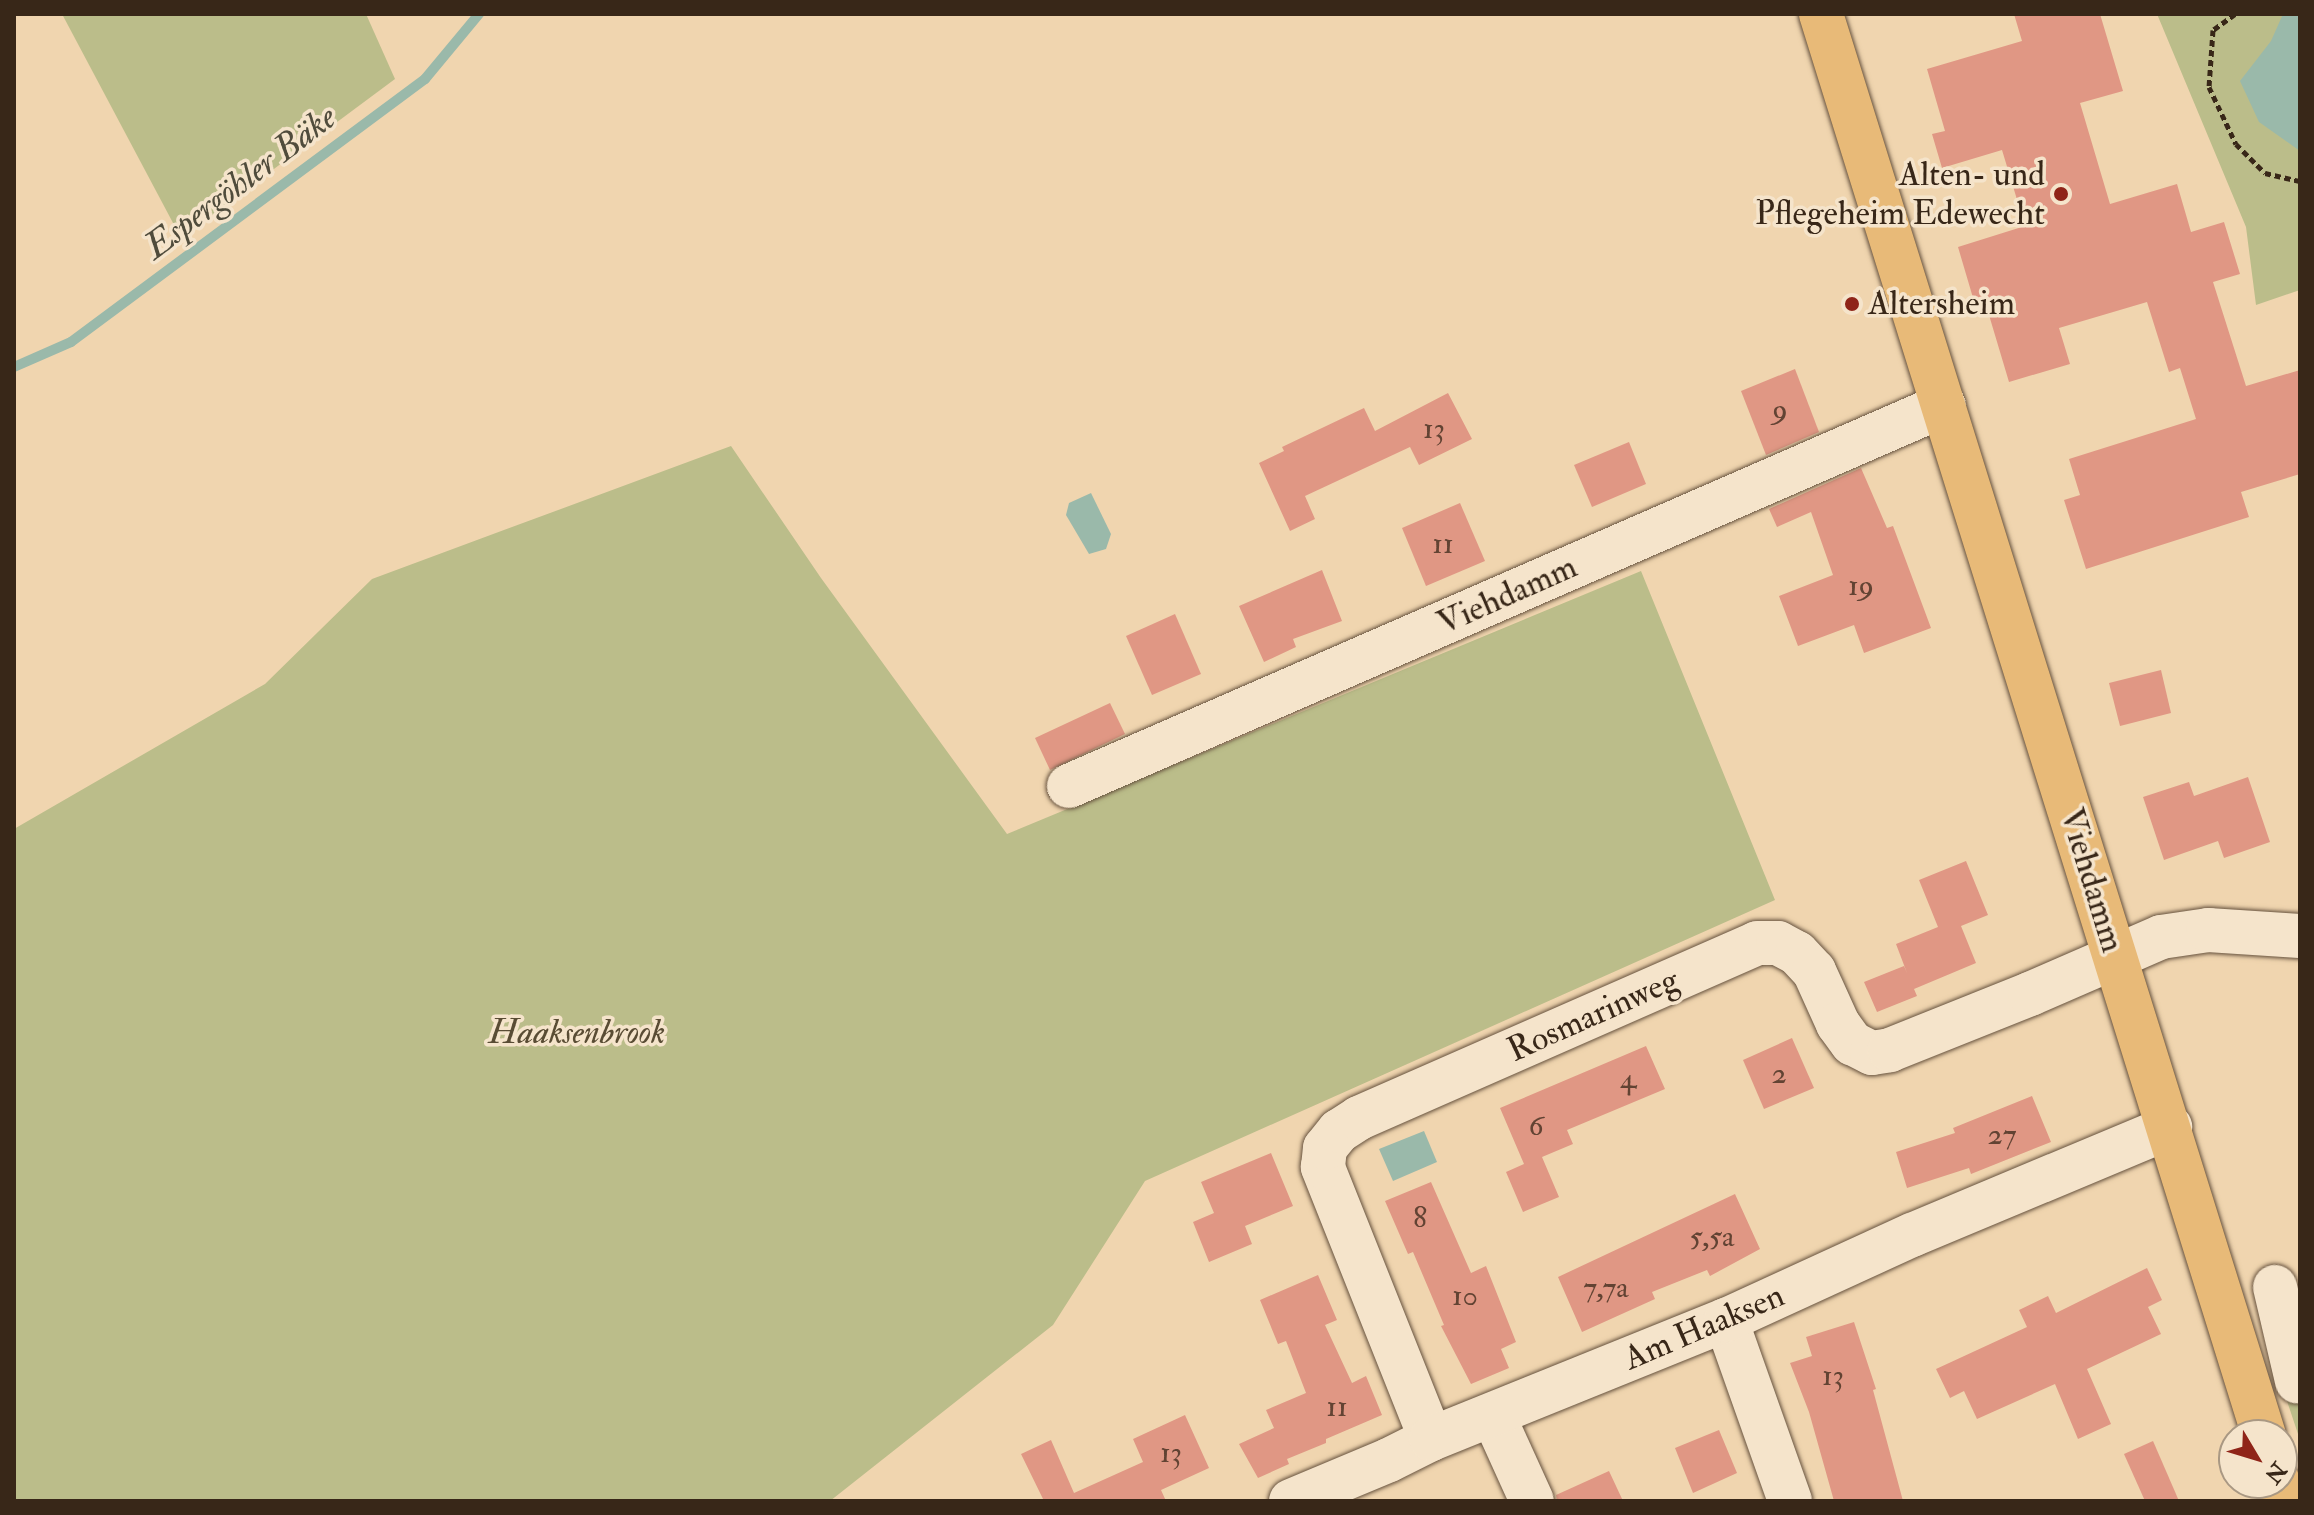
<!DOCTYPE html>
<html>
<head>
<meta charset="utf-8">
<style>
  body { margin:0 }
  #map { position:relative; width:2314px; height:1515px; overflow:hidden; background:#f0d5af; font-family:"IM FELL Double Pica",serif }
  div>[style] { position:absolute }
  .green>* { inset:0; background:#bbbd8a }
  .water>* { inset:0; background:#9ab9aa }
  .stream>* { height:10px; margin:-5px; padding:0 5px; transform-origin:5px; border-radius:5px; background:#9ab9aa }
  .building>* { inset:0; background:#e09784 }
  .path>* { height:5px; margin-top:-2.5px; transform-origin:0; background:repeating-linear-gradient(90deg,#382718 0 6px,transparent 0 10px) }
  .roads { filter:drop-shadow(0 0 2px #66523e) drop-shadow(0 0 2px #66523e) }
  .minor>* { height:44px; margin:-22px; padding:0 22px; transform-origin:22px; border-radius:22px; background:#f5e4cb }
  .major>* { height:44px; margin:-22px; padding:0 22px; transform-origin:22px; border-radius:22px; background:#e8ba78 }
  .dots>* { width:22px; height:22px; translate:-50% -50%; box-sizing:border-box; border:4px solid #f5e4cb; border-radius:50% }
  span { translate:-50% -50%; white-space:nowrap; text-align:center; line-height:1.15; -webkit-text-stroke:7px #f5e4cb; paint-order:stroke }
  .number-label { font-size:30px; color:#624333 }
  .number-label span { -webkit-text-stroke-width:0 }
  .poi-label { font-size:34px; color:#382718 }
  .right { translate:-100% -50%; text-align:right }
  .left { translate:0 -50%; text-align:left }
  .street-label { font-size:34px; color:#382718 }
  .park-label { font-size:34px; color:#594c34; font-style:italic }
  .water-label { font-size:36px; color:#504c3c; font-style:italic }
  .frame { position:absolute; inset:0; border:16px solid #382718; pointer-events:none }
  .north { position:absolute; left:2218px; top:1419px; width:80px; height:80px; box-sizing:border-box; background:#f5e4cb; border:2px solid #a99883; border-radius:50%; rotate:128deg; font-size:22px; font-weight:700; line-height:32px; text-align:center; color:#382718 }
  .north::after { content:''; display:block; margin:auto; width:28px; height:36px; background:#8f2418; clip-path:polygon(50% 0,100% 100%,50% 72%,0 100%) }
</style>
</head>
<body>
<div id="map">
  <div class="green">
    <div style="clip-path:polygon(62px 14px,366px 14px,395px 79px,181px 238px)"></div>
    <div style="clip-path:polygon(2157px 14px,2300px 14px,2300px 290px,2256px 305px,2246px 227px)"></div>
    <div style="clip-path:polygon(731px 446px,821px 578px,1007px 834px,1641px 571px,1775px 900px,1145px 1181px,1053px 1325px,830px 1501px,14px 1501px,14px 829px,265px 684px,372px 579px)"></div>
    <div style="clip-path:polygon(2287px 1401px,2300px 1402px,2300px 1440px)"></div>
  </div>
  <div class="water">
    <div style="clip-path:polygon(2283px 14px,2300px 14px,2300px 151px,2259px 122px,2240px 81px,2271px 41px)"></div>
    <div style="clip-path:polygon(1091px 493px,1111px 534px,1106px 549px,1089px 554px,1066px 515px,1069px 503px)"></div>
    <div style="clip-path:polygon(1424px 1131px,1437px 1162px,1393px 1181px,1379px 1149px)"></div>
  </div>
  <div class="stream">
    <div style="left:14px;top:367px;width:62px;rotate:-23.7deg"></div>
    <div style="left:71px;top:342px;width:441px;rotate:-36.6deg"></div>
    <div style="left:425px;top:79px;width:85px;rotate:-50.3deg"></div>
  </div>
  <div class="building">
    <div style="clip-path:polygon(2014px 14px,2100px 14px,2123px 91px,2080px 103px,2110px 204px,2177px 184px,2191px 232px,2224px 222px,2240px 274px,2213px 282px,2246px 386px,2300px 370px,2300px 474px,2241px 492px,2249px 517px,2086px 569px,2064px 500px,2080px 495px,2069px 459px,2196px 419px,2180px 368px,2169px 372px,2147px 302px,2059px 328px,2070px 364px,2009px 382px,1986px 305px,1976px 308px,1958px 247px,2025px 226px,2002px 150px,1942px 168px,1932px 134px,1945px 131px,1927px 69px,2022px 41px)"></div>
    <div style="clip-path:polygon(1795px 369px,1819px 432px,1766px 455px,1741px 391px)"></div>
    <div style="clip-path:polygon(1448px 393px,1472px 439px,1419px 465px,1410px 447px,1305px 496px,1315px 519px,1290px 531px,1259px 463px,1284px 451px,1282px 447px,1364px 408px,1375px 431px)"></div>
    <div style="clip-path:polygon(1629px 442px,1646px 484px,1592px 507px,1574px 465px)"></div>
    <div style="clip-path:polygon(1861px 468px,1887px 528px,1893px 526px,1931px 628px,1864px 653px,1854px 625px,1798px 646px,1779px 596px,1833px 575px,1811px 512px,1777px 527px,1769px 509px)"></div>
    <div style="clip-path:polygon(1460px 503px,1485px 561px,1426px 586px,1402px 528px)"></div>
    <div style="clip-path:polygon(1322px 570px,1342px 621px,1293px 639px,1296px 647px,1264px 662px,1239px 606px)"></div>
    <div style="clip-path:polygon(1175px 614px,1201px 674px,1152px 695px,1126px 636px)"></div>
    <div style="clip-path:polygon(2161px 670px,2171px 713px,2120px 726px,2109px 683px)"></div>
    <div style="clip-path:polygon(1110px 703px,1125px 734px,1050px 770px,1035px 738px)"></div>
    <div style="clip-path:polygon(2248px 777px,2270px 842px,2224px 858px,2218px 841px,2164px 860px,2143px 797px,2189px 782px,2194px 796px)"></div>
    <div style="clip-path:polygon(1966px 861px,1988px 915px,1961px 926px,1976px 963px,1914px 989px,1917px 996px,1877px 1012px,1864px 982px,1904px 966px,1907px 973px,1896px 944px,1938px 927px,1919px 880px)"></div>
    <div style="clip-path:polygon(1792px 1038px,1814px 1088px,1764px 1109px,1743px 1060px)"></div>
    <div style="clip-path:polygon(1646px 1046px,1665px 1089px,1567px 1130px,1573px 1144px,1542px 1157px,1559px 1197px,1523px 1212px,1506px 1172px,1524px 1164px,1500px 1108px)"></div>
    <div style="clip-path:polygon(2032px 1096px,2051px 1142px,1971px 1174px,1969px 1168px,1907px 1188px,1896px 1152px,1955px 1133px,1953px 1128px)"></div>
    <div style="clip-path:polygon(1271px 1153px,1293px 1206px,1245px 1226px,1252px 1244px,1209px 1262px,1193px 1222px,1214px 1213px,1201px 1182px)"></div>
    <div style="clip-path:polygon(1431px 1182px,1471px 1273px,1486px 1266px,1516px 1342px,1501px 1349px,1509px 1368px,1471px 1384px,1441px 1326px,1444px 1325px,1413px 1252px,1408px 1254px,1385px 1201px)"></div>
    <div style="clip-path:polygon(1735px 1194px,1760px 1249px,1710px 1276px,1707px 1270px,1652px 1292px,1655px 1299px,1582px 1332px,1558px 1277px)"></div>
    <div style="clip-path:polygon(2147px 1268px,2162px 1300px,2148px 1307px,2161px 1334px,2087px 1369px,2111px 1424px,2078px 1439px,2055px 1384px,1977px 1419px,1964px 1391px,1950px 1398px,1936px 1369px,2027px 1327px,2019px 1310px,2048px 1296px,2056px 1313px)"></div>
    <div style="clip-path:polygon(1318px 1275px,1337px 1320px,1325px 1325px,1352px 1383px,1366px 1376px,1382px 1415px,1326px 1439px,1326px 1443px,1287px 1459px,1289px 1464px,1258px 1478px,1239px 1444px,1274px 1428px,1266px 1410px,1306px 1393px,1286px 1341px,1278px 1344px,1260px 1300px)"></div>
    <div style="clip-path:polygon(1854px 1322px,1876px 1389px,1873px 1390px,1903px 1501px,1834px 1501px,1809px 1412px,1790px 1363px,1812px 1356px,1806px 1337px)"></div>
    <div style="clip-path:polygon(1185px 1415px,1209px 1468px,1161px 1490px,1166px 1501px,1044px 1501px,1021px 1454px,1051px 1440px,1074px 1493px,1143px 1462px,1133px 1439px)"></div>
    <div style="clip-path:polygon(1719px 1430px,1737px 1473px,1693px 1493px,1675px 1448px)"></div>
    <div style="clip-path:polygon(2153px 1441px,2179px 1501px,2145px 1501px,2124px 1454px)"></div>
    <div style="clip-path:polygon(1609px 1471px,1623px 1501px,1557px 1501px,1556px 1495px)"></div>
  </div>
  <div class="path">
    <div style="left:2235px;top:14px;width:27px;rotate:144deg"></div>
    <div style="left:2213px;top:30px;width:57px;rotate:94deg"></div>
    <div style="left:2209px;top:87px;width:63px;rotate:64.7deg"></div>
    <div style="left:2236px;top:144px;width:41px;rotate:45deg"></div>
    <div style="left:2265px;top:173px;width:36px;rotate:13deg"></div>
  </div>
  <div class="roads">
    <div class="minor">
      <div style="left:1069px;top:786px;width:954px;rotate:-23.53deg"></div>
      <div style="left:2275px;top:1287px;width:97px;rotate:76.8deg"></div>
      <div style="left:1726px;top:1320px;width:192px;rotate:70.5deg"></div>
      <div style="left:1493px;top:1415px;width:94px;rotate:65.6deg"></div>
      <div style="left:1431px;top:1439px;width:293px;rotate:-111.7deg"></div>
      <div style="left:1323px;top:1167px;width:19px;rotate:-84deg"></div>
      <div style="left:1325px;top:1148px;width:22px;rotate:-51deg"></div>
      <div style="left:1339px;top:1131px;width:24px;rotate:-33deg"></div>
      <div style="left:1359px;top:1118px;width:435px;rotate:-23.7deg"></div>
      <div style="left:1757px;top:943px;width:21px"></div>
      <div style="left:1778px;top:943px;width:21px;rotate:28deg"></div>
      <div style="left:1797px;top:953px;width:25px;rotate:47deg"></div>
      <div style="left:1814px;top:971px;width:58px;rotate:65.6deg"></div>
      <div style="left:1838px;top:1024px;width:24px;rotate:54deg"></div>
      <div style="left:1852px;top:1043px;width:22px;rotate:27deg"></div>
      <div style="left:1872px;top:1053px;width:18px;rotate:-9deg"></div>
      <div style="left:1890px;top:1050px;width:151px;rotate:-21.8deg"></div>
      <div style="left:2030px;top:994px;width:143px;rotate:-23.5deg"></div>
      <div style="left:2161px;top:937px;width:48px;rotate:-8.5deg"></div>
      <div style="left:2208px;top:930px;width:92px;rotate:3.7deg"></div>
      <div style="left:1291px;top:1501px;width:106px;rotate:-22.7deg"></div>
      <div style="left:1389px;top:1460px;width:47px;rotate:-26.6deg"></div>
      <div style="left:1431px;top:1439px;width:318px;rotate:-22deg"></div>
      <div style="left:1726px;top:1320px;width:205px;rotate:-24.6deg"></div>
      <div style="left:1912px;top:1235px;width:280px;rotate:-22.7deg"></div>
    </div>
    <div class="major">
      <div style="left:1821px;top:14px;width:1488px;rotate:72.69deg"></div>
      <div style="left:2279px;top:1483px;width:19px;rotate:74deg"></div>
    </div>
  </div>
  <div class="dots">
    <div style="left:2061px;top:194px;background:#8f2418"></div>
    <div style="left:1852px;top:304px;background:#8f2418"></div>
  </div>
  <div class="number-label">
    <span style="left:1780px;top:410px">9</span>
    <span style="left:1434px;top:429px">13</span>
    <span style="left:1443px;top:544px">11</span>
    <span style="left:1861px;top:586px">19</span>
    <span style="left:1779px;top:1074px">2</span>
    <span style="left:1628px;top:1079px">4</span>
    <span style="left:1536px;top:1126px">6</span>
    <span style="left:2002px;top:1135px">27</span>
    <span style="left:1420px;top:1218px">8</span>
    <span style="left:1712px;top:1237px">5,5a</span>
    <span style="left:1606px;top:1288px">7,7a</span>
    <span style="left:1465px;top:1296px">10</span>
    <span style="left:1833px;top:1376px">13</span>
    <span style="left:1337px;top:1407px">11</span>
    <span style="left:1171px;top:1453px">13</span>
  </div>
  <div class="poi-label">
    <span class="right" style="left:2045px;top:194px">Alten- und<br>Pflegeheim Edewecht</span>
    <span class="left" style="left:1868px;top:304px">Altersheim</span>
  </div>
  <div class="street-label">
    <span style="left:1507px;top:595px;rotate:-24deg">Viehdamm</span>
    <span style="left:2092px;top:880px;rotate:73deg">Viehdamm</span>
    <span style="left:1593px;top:1015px;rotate:-24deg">Rosmarinweg</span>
    <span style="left:1704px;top:1327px;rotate:-23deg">Am Haaksen</span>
  </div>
  <div class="park-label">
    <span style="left:577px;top:1033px">Haaksenbrook</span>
  </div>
  <div class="water-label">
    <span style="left:240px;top:182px;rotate:-37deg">Espergöhler Bäke</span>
  </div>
  <div class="frame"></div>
  <div class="north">N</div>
</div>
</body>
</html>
